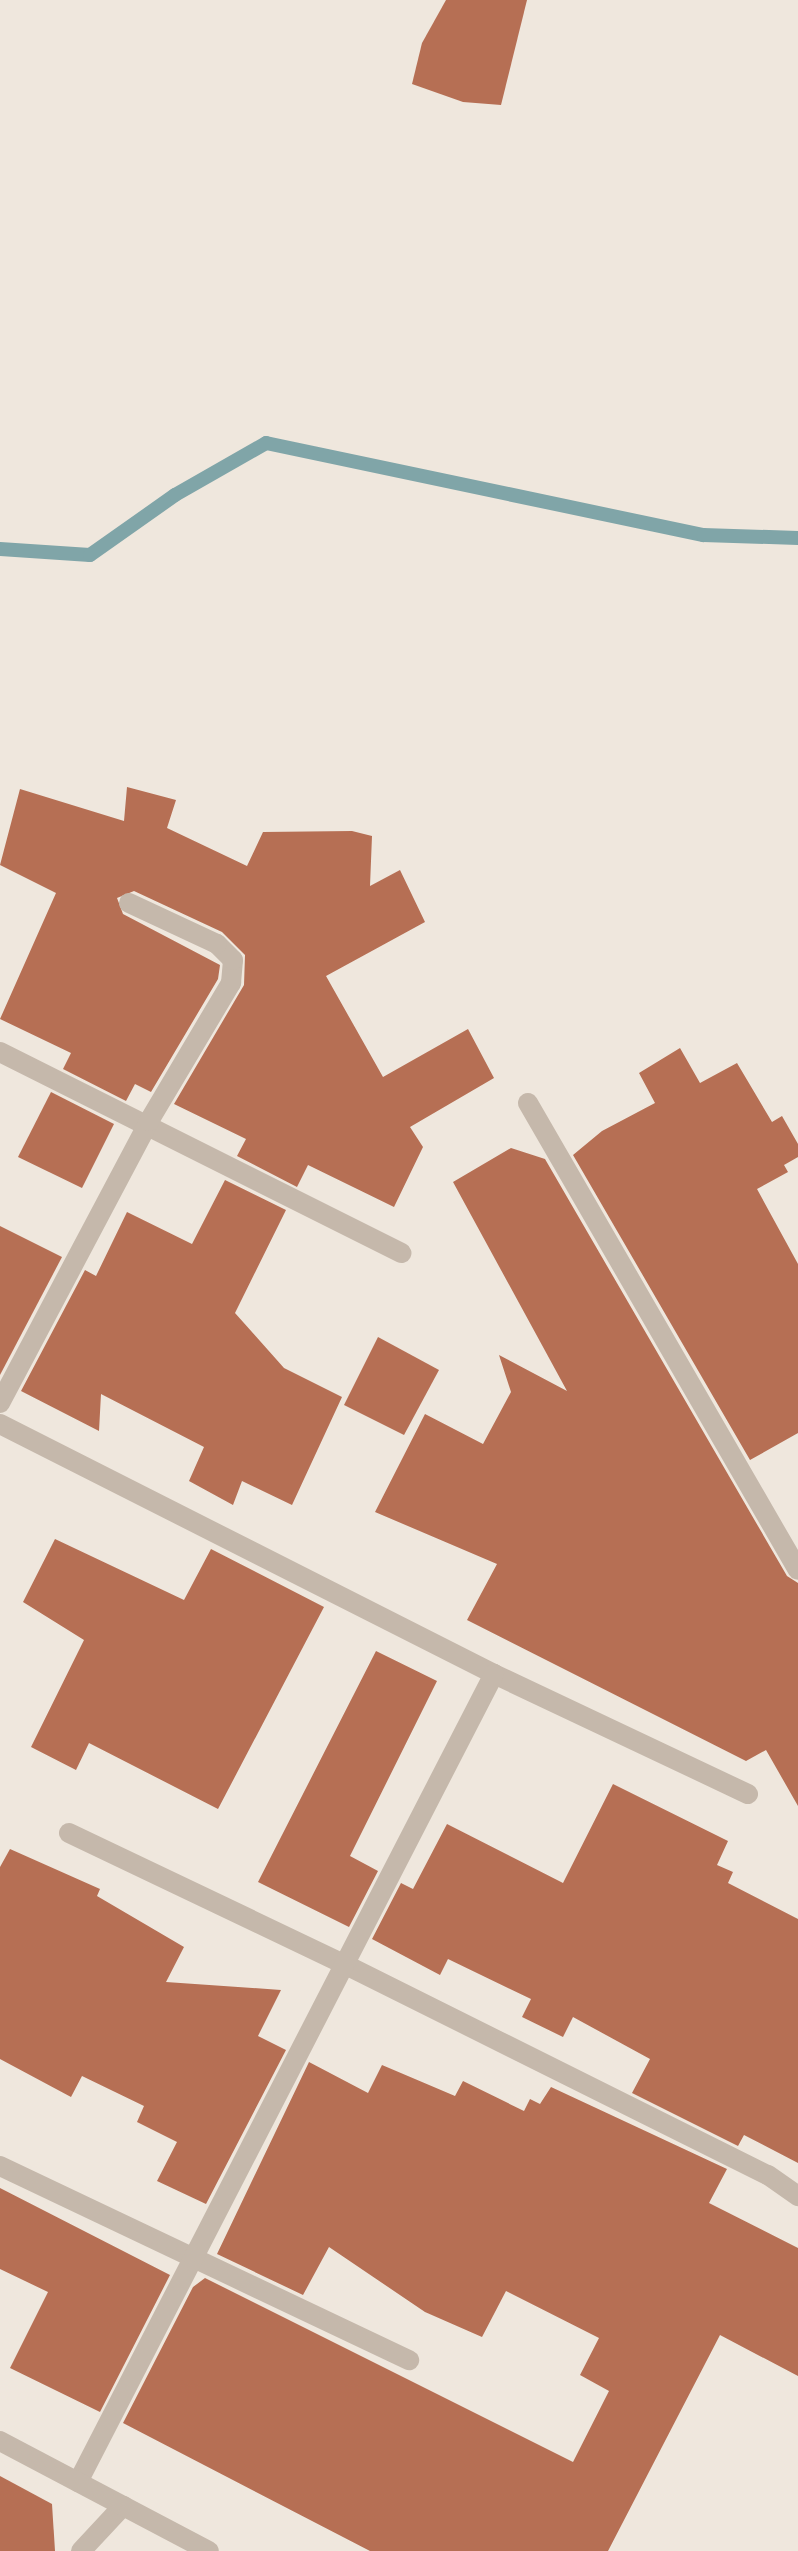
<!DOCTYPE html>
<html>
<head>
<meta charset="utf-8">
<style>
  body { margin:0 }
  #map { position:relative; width:798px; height:2551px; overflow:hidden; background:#efe7dd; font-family:Mulish,sans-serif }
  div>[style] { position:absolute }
  .stream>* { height:14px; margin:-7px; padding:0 7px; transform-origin:7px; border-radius:7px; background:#80a5a8 }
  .building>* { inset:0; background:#b66f54 }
  .minor>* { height:20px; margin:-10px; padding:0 10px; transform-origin:10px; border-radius:10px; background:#c5b8ab }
  .tertiary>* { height:20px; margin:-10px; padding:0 10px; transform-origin:10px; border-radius:10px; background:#c5b8ab }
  span { translate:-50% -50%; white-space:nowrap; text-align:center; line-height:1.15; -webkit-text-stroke:7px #f7f1e9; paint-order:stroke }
</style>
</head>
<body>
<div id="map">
  <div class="stream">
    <div style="left:0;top:549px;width:90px;rotate:3.8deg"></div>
    <div style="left:90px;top:555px;width:104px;rotate:-35.2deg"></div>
    <div style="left:175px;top:495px;width:105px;rotate:-29.7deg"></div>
    <div style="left:266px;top:443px;width:447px;rotate:11.9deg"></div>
    <div style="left:703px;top:535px;width:95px;rotate:1.8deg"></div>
  </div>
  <div class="building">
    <div style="clip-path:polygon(446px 0,527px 0,501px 105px,463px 102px,412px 84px,422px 43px)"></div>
    <div style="clip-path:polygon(127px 787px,176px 800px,167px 828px,247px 866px,263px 832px,352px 831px,372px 836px,370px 886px,400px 870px,425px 922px,326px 976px,383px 1077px,468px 1029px,494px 1078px,410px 1127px,423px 1147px,394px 1207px,308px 1165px,297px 1187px,237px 1156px,246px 1139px,174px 1104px,244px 985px,245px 955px,222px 932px,134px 891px,117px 898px,123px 914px,220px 965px,218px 979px,151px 1092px,135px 1084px,126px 1101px,63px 1069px,71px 1053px,0 1019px,56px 893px,0 865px,20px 789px,124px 821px)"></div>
    <div style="clip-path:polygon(680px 1048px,700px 1083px,737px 1063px,772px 1122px,782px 1116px,798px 1144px,798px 1157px,784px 1165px,788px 1172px,757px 1189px,798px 1264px,798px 1433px,750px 1460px,573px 1155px,602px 1131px,655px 1103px,639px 1073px)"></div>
    <div style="clip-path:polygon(51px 1092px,114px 1124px,82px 1188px,18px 1157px)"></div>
    <div style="clip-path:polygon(511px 1148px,545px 1159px,787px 1576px,798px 1583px,798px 1806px,766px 1750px,746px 1761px,467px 1620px,497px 1564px,375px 1512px,425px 1414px,483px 1444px,511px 1392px,499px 1355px,567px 1391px,453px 1182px)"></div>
    <div style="clip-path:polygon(225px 1180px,286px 1210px,235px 1313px,284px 1368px,342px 1397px,292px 1505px,242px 1481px,233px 1505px,189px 1481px,204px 1447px,101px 1394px,99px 1431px,21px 1391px,85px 1270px,96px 1276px,127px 1212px,192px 1244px)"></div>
    <div style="clip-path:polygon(0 1226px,62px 1257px,0 1375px)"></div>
    <div style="clip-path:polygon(378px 1337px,439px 1370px,404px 1435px,344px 1405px)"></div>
    <div style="clip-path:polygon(55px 1539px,184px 1600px,211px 1549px,324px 1607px,218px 1809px,89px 1743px,76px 1770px,31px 1747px,84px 1640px,23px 1602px)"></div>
    <div style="clip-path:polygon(376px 1651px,437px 1681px,350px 1856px,378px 1871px,349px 1927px,258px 1882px)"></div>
    <div style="clip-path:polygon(613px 1784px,728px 1841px,717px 1865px,733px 1872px,728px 1883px,798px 1919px,798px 2163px,744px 2135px,738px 2146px,632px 2093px,650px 2059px,573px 2017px,563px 2037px,522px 2017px,531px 1999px,448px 1959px,440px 1975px,372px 1939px,401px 1883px,413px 1889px,447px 1824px,563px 1883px)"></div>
    <div style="clip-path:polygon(10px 1849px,100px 1889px,97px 1896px,184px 1947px,166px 1982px,281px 1990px,258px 2036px,286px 2050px,206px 2204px,157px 2181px,177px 2142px,137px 2122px,144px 2106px,82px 2076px,71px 2097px,0 2059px,0 1867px)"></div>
    <div style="clip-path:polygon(309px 2062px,368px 2093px,382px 2065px,455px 2096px,463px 2081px,524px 2111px,530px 2099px,540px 2104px,551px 2087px,727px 2169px,709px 2203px,798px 2248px,798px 2376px,720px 2335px,608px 2551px,370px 2551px,123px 2423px,193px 2287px,205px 2278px,573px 2462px,609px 2391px,580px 2375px,599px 2338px,506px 2291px,482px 2337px,425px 2312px,329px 2247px,303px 2295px,217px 2254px)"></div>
    <div style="clip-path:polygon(0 2188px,170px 2275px,100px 2412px,10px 2368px,48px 2292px,0 2269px)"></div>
    <div style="clip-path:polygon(0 2476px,52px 2504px,55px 2551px,0 2551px)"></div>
  </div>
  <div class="minor">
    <div style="left:0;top:1052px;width:449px;rotate:26.6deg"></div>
    <div style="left:528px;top:1103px;width:539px;rotate:59.97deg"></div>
    <div style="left:0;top:1403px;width:319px;rotate:-62.1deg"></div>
    <div style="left:149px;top:1121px;width:161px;rotate:-59.3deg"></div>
    <div style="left:231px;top:983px;width:23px;rotate:-85deg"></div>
    <div style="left:233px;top:960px;width:23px;rotate:-135deg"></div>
    <div style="left:217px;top:944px;width:97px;rotate:-155deg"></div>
    <div style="left:0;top:1424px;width:554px;rotate:26.84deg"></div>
    <div style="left:494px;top:1674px;width:281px;rotate:25.3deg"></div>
    <div style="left:69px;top:1833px;width:307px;rotate:25.5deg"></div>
    <div style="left:346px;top:1965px;width:471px;rotate:26.5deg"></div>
    <div style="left:768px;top:2175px;width:37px;rotate:35deg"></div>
    <div style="left:0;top:2166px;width:453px;rotate:25.4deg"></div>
    <div style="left:78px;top:2482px;width:909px;rotate:-62.76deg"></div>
    <div style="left:81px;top:2551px;width:62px;rotate:-47deg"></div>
  </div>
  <div class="tertiary">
    <div style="left:0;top:2441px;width:236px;rotate:27.8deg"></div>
  </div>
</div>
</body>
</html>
